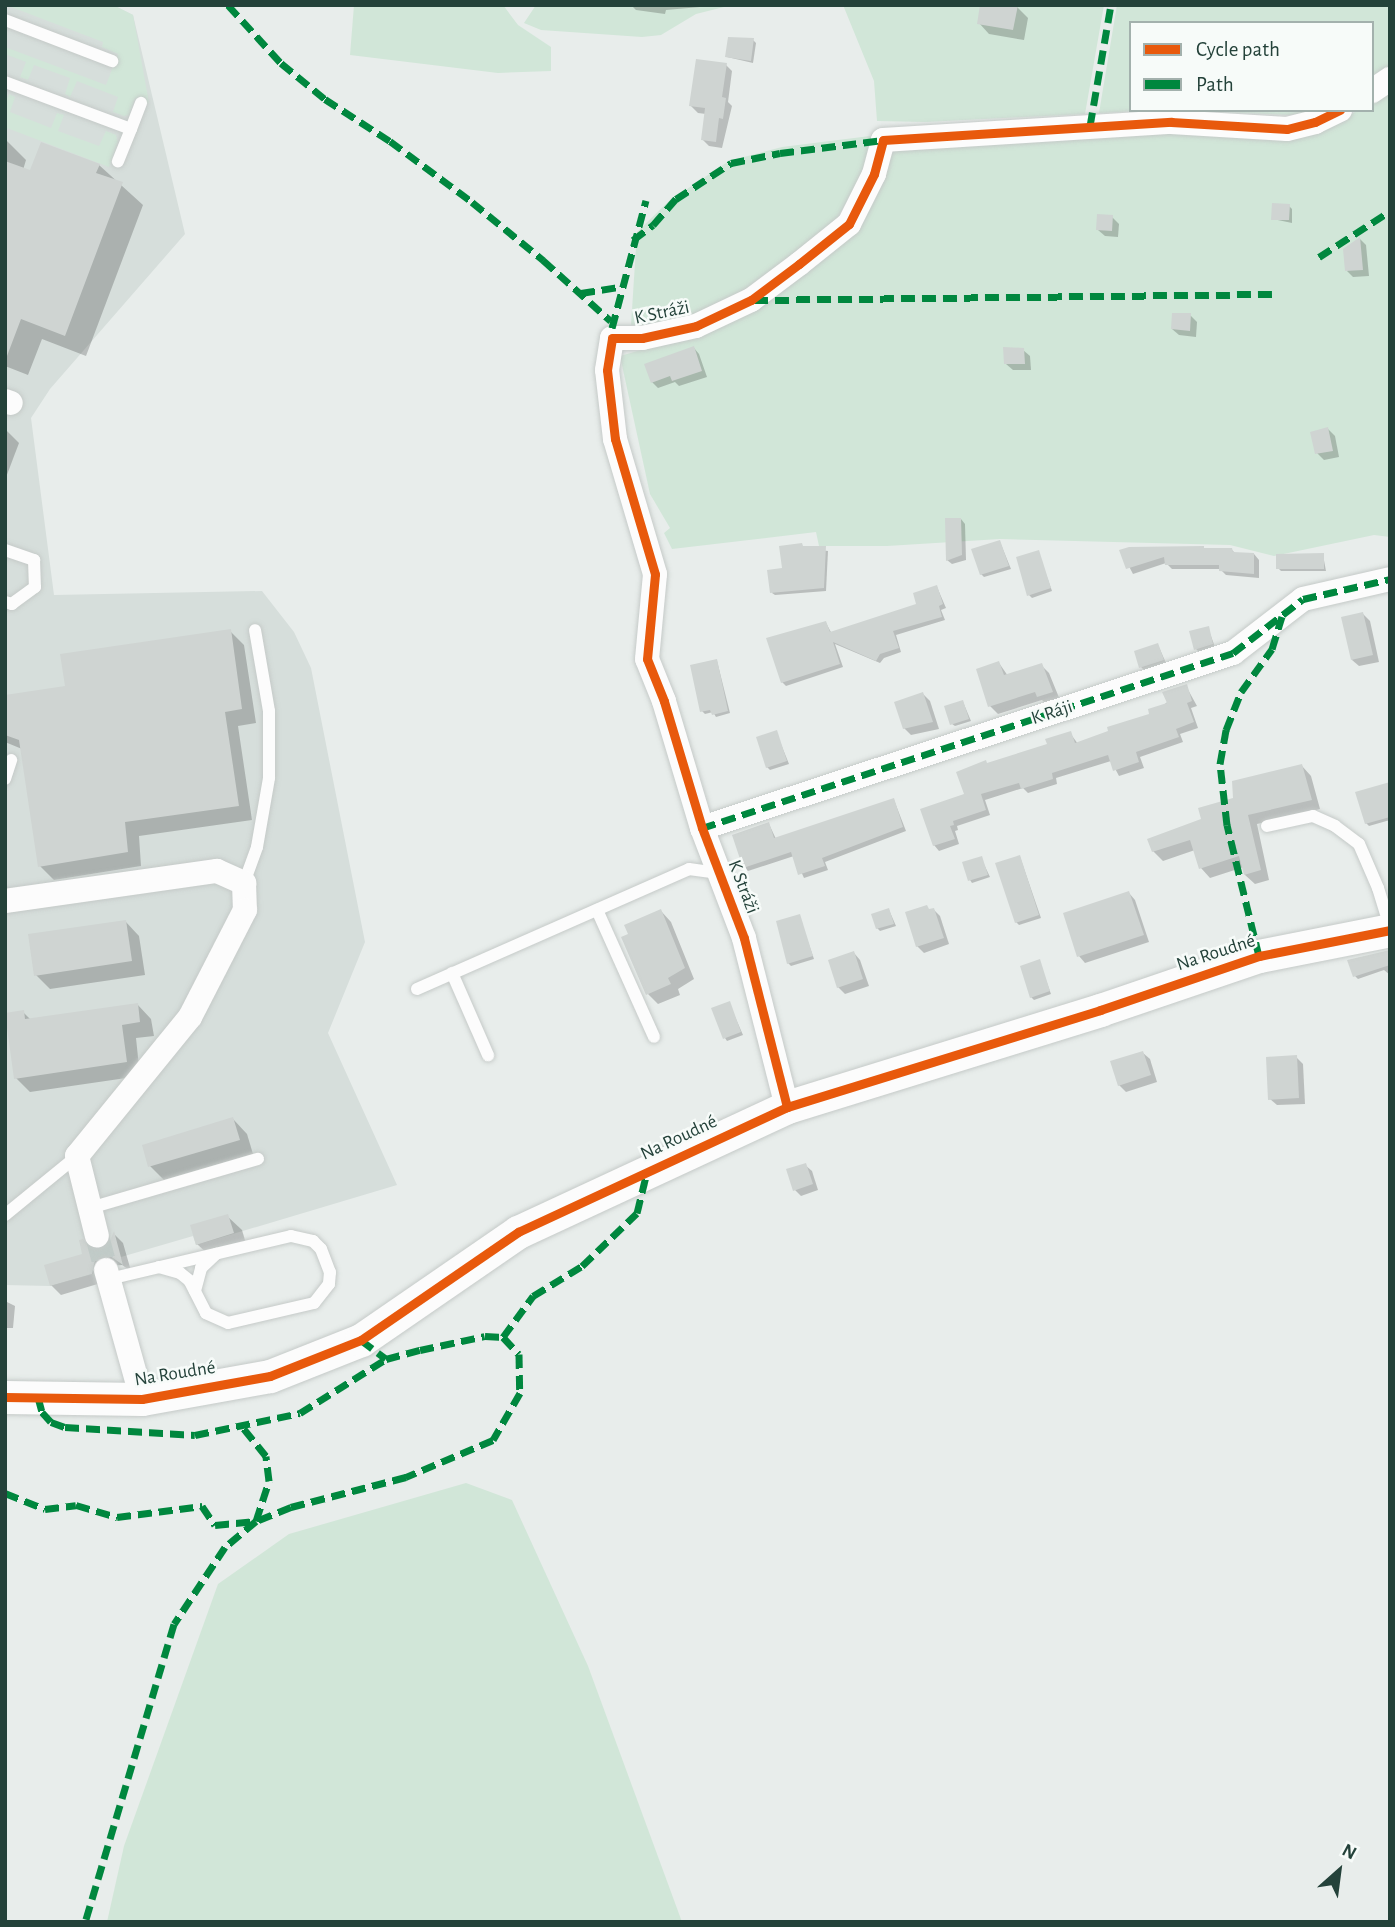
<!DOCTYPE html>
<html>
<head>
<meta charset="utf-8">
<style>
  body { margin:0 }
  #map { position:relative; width:1395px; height:1927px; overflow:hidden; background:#e8edeb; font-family:"Alegreya Sans",sans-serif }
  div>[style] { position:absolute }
  .built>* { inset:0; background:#d6dedb }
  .green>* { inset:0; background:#d1e6d8 }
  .shadow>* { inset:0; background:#0003 }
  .building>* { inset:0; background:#cfd4d2 }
  .street-tunnel>* { height:24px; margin-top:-12px; transform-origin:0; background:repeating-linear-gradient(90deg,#c1cbc8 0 24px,transparent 0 36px) }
  .roads { filter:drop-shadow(0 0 2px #c5cac8) drop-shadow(0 0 2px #c5cac8) }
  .lane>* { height:12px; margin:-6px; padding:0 6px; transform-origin:6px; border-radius:6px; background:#fcfcfc }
  .street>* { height:24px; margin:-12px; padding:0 12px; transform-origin:12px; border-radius:12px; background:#fcfcfc }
  .secondary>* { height:33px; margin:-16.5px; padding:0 16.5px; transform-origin:16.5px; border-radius:16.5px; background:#fcfcfc }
  .quiet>* { height:7px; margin-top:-3.5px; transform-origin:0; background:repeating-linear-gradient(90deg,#00873e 0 14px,transparent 0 21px) }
  .cycleway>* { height:9px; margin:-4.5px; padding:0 4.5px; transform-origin:4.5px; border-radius:4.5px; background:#e8590c }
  span { translate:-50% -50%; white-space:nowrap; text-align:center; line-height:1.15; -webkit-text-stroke:5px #f7fbf9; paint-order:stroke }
  .street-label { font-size:19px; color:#24423a }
  .frame { position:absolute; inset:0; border:7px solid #24423a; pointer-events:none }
  .legend { position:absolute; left:1129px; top:21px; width:245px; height:91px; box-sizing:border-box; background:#f7fbf9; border:2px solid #a3b1ad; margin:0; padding:9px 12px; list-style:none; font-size:21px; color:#24423a }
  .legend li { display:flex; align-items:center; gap:14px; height:35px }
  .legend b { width:35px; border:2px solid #a3b1ad }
  .north { position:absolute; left:1304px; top:1836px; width:70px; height:70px; -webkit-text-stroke:5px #f7fbf9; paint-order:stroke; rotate:28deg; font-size:19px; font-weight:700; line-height:28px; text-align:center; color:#24423a }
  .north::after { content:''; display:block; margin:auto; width:24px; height:32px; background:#24423a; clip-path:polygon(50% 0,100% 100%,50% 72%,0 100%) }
</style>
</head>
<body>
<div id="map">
  <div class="built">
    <div style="clip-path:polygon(5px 5px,113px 5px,133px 15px,185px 234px,50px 389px,31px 418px,54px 595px,262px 591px,294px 632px,311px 668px,365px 942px,328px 1033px,397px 1185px,196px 1245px,193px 1236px,121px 1257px,123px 1265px,50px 1286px,5px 1285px)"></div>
  </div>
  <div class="green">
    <div style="clip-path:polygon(6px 5px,113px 5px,133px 15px,149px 103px,135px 98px,129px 115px,124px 116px,113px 112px,118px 97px,77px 81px,70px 97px,65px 94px,70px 78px,34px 65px,28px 80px,20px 77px,26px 62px,5px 54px,5px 47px,106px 85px,118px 54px,102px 47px,103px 42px)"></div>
    <div style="clip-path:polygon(354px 5px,503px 5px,518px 25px,551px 47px,551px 71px,498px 73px,350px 55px)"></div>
    <div style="clip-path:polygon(536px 5px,732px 5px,696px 14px,661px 35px,642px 37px,541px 30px,524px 23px)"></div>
    <div style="clip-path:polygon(843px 5px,1104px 5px,1085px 114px,926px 122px,877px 121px,874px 81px)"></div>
    <div style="clip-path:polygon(1117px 5px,1390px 5px,1390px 72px,1372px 84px,1372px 23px,1131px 23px,1131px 110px,1155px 110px,1099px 113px)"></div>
    <div style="clip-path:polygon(1390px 90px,1390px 537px,1374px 535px,1274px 556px,1230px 545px,1000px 539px,887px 546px,819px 546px,816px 532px,672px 549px,664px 533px,670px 528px,650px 494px,620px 356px,690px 336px,762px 307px,859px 230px,889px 158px,897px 146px,1111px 129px,1328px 129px,1358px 110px,1372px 110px,1372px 101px)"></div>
    <div style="clip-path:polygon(9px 94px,15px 97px,10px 112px,51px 128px,57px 113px,64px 115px,58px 131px,99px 146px,106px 131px,116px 135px,118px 142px,109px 167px,7px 128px,5px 132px,5px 103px)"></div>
    <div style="clip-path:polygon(1173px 110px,1329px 110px,1289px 115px)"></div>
    <div style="clip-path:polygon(870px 136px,873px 155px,833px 226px,753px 291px,671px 325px,631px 325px,637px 232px,669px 201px,729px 161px,782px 147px)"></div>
    <div style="clip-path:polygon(466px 1483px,512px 1500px,588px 1666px,682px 1922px,107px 1922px,124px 1846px,218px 1584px,289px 1534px)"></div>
  </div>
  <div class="shadow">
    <div style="clip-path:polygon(631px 5px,700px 5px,700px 7px,666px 10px,665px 14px,636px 10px)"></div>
    <div style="clip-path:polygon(1017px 7px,1028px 18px,1024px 40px,989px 34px,979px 23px)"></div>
    <div style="clip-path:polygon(753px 40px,756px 43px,753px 63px,727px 57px)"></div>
    <div style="clip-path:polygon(726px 65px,732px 71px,728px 102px,732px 106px,722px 148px,709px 146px,702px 139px,706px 114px,698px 113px,691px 106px)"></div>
    <div style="clip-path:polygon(5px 139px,26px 160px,23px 170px,31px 173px,99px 165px,143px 205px,86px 356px,42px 339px,28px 375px,5px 366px)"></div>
    <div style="clip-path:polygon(1289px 206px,1292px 209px,1292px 223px,1273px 219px)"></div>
    <div style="clip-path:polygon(1112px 217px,1119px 224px,1118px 237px,1105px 236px,1098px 230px)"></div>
    <div style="clip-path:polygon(1360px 239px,1366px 245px,1369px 276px,1353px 277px,1347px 271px)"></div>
    <div style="clip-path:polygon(1190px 315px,1197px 322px,1196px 337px,1179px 335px,1172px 329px)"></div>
    <div style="clip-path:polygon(694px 348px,699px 354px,707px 377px,679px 386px,675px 382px,658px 388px,652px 382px)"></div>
    <div style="clip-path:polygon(1023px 350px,1030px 356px,1031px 370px,1013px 370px,1006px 364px)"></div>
    <div style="clip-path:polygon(5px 429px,19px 443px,5px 480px)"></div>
    <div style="clip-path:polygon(1328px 429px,1335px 436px,1339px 457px,1324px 460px,1317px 453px)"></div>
    <div style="clip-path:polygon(961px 519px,965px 524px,966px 560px,952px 564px,947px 560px)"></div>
    <div style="clip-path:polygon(1000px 542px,1011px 569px,984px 577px,981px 574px)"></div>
    <div style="clip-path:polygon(805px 548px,828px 551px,826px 591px,775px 595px,772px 593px,783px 570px)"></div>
    <div style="clip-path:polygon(1232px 550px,1236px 554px,1254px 554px,1259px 560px,1259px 578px,1226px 575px,1220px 569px,1172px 569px,1166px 563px,1133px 574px,1121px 551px)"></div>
    <div style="clip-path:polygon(1038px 552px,1052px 591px,1032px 598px,1029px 595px)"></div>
    <div style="clip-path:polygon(1323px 555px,1326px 571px,1281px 571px,1278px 568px)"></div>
    <div style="clip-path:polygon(937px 587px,946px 608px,941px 610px,945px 620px,896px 635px,901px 652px,884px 658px,880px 663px,835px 644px,843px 667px,786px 686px,782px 682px,826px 623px,832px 634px,919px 605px)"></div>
    <div style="clip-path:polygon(1363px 614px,1370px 621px,1379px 662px,1359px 666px,1352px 660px)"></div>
    <div style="clip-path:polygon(1208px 628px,1215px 647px,1199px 652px,1196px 649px)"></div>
    <div style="clip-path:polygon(230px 631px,244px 645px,256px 723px,238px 726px,252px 820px,139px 836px,141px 866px,54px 880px,40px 866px,22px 749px,5px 742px,5px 697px,67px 688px)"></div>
    <div style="clip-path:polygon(1158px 645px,1166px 663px,1144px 670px,1141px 667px)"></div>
    <div style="clip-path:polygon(717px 661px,730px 713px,716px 717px,713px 712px,705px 714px,702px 711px)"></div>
    <div style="clip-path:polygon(999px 663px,1008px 676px,1041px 665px,1049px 673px,1060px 700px,1046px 704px,1042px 700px,998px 714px,990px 706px)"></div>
    <div style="clip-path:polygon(1186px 686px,1197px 706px,1191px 708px,1198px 728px,1180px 734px,1183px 742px,1140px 757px,1144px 768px,1119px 776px,1111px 761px,1056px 778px,1057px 784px,1028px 793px,1023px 788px,985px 800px,990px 815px,957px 826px,958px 830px,955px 831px,959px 844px,939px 851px,934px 845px,988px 765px,1049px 745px,1070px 733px,1078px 744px,1152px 715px)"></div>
    <div style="clip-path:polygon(923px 694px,930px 701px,939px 729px,911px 735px,904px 728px)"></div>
    <div style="clip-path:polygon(963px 702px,971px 721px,955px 726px,952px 724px)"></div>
    <div style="clip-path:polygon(776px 732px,789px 764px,770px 770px,767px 767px)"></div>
    <div style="clip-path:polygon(1302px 766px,1311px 776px,1320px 809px,1257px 824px,1269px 880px,1255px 884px,1245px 875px,1244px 867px,1210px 878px,1201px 868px,1195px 850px,1163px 861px,1153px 851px,1235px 800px)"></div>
    <div style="clip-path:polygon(894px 800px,906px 831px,825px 862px,828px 870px,804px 878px,794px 856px,748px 871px,744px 867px,769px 824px,776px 839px)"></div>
    <div style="clip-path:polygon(1390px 808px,1390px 820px,1369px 826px,1366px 823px)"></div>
    <div style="clip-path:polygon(1020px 857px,1041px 918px,1019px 925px,1016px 922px)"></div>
    <div style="clip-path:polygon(981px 858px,990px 877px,972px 883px,970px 880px)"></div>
    <div style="clip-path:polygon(1129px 893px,1135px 900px,1149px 942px,1085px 963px,1079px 956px)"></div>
    <div style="clip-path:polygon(889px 910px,896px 926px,880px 931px,877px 928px)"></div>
    <div style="clip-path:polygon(934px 910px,940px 916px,949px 944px,924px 953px,917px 946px,930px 911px)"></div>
    <div style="clip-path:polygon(661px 911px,671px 922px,694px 979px,678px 989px,680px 995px,658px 1004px,648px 994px)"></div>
    <div style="clip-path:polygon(799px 916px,814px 959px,791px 966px,788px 963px)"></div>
    <div style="clip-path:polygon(125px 921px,139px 936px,145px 975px,50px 989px,36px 975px)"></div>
    <div style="clip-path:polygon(1390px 951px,1390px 975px,1384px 970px,1358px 979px,1355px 976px)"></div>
    <div style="clip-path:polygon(854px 953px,860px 960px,869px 986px,845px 994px,838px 987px)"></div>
    <div style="clip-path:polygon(1039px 961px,1051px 994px,1034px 1000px,1031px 997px)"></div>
    <div style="clip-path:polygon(729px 1003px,743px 1035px,727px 1041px,725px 1038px)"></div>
    <div style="clip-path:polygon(137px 1004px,151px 1019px,154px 1036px,136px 1038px,140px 1076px,30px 1092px,16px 1078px,23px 1012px,31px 1020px)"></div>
    <div style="clip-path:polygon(1143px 1053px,1150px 1059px,1157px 1082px,1126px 1092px,1119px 1085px)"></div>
    <div style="clip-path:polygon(1296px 1057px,1303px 1064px,1305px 1104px,1277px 1105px,1270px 1099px)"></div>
    <div style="clip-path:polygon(233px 1119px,247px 1134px,253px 1154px,164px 1180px,150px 1166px)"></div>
    <div style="clip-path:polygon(805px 1165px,812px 1171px,818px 1190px,801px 1196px,795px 1190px)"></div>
    <div style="clip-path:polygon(227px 1216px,242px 1230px,247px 1247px,212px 1258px,197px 1244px)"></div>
    <div style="clip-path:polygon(115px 1235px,123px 1243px,131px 1271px,122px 1265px,113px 1265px,101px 1283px,61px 1295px,51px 1285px,92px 1252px,102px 1252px,109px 1247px)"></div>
    <div style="clip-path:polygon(5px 1301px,15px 1306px,13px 1328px,5px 1328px)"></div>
  </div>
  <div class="building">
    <div style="clip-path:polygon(980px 5px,1018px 5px,1013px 30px,977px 24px)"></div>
    <div style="clip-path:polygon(728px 37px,754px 38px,751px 61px,725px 57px)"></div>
    <div style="clip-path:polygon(696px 59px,727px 63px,722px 97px,726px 98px,723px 119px,719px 118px,716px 142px,701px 140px,705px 108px,689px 106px)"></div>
    <div style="clip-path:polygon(41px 142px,100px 164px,96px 173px,123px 182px,65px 336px,21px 319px,7px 356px,5px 161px,30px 170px)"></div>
    <div style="clip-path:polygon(1272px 203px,1290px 204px,1289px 220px,1271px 220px)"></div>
    <div style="clip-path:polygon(1097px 214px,1113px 215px,1112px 231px,1096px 230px)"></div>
    <div style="clip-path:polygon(1360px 237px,1363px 270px,1345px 271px,1343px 249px)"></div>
    <div style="clip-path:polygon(1172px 313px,1191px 313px,1190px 331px,1171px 329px)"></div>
    <div style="clip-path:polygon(694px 346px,702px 371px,672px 381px,670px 376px,651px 383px,644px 364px)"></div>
    <div style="clip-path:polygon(1003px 347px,1024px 348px,1025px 364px,1004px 364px)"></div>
    <div style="clip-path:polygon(1328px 427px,1333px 451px,1315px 454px,1310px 432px)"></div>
    <div style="clip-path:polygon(945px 518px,961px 518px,962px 555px,946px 561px)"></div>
    <div style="clip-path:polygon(1000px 540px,1009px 566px,980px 575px,971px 549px)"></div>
    <div style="clip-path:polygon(802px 543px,803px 546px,826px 546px,824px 588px,770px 593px,767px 570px,782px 568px,779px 546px)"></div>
    <div style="clip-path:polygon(1204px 546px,1204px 548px,1232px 548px,1233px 552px,1254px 553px,1254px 574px,1219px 571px,1219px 565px,1165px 565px,1164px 557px,1126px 569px,1119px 550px,1129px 547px)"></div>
    <div style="clip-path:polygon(1039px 550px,1051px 588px,1027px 596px,1016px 557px)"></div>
    <div style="clip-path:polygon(1324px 553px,1324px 569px,1276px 569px,1276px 554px)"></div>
    <div style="clip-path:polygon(937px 585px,943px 604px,939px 606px,942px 617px,893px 631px,899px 648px,880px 654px,876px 661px,833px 642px,840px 664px,781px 683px,766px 638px,826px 621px,830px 632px,916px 604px,913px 593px)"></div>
    <div style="clip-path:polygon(1363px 612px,1373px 655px,1351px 660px,1341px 617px)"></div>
    <div style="clip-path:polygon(1209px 626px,1213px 644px,1194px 650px,1189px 631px)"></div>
    <div style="clip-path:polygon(231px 629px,242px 709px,225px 712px,239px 806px,125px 822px,128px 852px,38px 867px,19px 740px,5px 735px,5px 695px,65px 686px,60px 654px)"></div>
    <div style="clip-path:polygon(1158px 643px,1164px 660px,1139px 668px,1134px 651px)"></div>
    <div style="clip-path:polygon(717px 659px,728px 711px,712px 715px,710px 710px,700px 712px,690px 665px)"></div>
    <div style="clip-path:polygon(999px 661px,1004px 675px,1042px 663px,1053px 692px,1037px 697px,1035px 692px,988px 707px,976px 669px)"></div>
    <div style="clip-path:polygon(1187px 684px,1192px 701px,1187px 703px,1194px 722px,1176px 729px,1179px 737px,1136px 752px,1139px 762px,1113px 771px,1108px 755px,1052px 773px,1053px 779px,1021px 789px,1019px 783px,981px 794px,986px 810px,953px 821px,954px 825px,950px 826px,955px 839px,933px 846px,920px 809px,964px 794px,956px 772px,986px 760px,987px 763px,1047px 744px,1045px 739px,1071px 731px,1075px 743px,1108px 731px,1107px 727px,1149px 714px,1148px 709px,1167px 703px,1162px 692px)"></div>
    <div style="clip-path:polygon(923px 692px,933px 722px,903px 729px,894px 702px)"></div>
    <div style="clip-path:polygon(963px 700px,969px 719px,950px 725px,944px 706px)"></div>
    <div style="clip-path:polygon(777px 730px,787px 761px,766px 768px,756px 737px)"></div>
    <div style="clip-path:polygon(1302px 764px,1312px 800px,1248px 815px,1261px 870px,1244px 875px,1239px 856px,1199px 869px,1190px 840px,1152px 852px,1147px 839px,1201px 819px,1198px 808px,1233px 798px,1232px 781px)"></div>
    <div style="clip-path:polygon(1390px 782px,1390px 817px,1365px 824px,1355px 792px)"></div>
    <div style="clip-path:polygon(894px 798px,903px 827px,822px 858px,825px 866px,798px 875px,791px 852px,743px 868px,732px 835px,769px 822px,774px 838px)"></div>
    <div style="clip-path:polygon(1020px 855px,1039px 915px,1015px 923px,995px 863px)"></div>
    <div style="clip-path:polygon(982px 856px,988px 875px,968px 881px,962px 862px)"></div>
    <div style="clip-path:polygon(1129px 891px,1144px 935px,1077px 957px,1063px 913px)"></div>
    <div style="clip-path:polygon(927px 905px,929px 909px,934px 908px,944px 938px,916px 947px,905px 912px)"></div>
    <div style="clip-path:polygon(889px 908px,894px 924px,876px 929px,871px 914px)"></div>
    <div style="clip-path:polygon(661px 909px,685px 968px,668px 978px,671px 984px,646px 995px,621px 937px,628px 934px,624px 925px)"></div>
    <div style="clip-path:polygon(800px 914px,813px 956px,787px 964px,776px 921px)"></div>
    <div style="clip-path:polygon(126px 920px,132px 961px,34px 976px,28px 934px)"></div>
    <div style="clip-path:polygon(1390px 950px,1390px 965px,1353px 977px,1347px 960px)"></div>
    <div style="clip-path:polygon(854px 951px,863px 979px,837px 988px,828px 960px)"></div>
    <div style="clip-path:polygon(1040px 959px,1050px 991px,1030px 998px,1020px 966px)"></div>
    <div style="clip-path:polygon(730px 1001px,741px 1032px,723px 1039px,711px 1008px)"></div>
    <div style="clip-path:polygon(138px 1003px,140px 1022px,122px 1025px,127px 1062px,14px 1079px,5px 1013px,24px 1010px,25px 1019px)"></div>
    <div style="clip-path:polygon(1143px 1051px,1151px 1075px,1118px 1086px,1110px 1061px)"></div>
    <div style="clip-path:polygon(1297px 1055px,1299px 1098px,1268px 1100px,1266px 1057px)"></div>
    <div style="clip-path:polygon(233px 1117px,240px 1140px,148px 1167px,142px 1145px)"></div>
    <div style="clip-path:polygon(806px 1163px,813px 1184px,793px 1191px,786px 1169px)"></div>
    <div style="clip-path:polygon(228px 1214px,234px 1233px,196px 1245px,190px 1225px)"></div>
    <div style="clip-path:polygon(114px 1231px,123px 1265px,110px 1256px,103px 1256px,95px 1260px,92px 1274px,50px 1286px,44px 1265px,82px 1254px,79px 1240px,83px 1239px,92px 1250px,101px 1250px,108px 1246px)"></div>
  </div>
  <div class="street-tunnel">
    <div style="left:97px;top:1236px;width:35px;rotate:75deg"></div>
  </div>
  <div class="roads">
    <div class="lane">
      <div style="left:5px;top:20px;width:115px;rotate:21deg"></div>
      <div style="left:5px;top:82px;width:134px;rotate:20.5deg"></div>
      <div style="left:131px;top:129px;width:35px;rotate:112deg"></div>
      <div style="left:131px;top:129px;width:28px;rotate:-69deg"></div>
      <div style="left:5px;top:550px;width:31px;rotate:19deg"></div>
      <div style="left:34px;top:560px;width:27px;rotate:88deg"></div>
      <div style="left:35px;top:587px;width:29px;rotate:144deg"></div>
      <div style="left:12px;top:604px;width:7px;rotate:-164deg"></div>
      <div style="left:5px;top:779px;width:20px;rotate:-72deg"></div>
      <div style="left:1267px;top:826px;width:47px;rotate:-12.3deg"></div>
      <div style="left:1313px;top:816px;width:24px;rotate:24deg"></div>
      <div style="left:1335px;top:826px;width:30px;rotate:37deg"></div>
      <div style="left:1359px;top:844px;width:48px;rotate:66.6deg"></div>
      <div style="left:1378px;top:888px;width:41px;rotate:72.9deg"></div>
      <div style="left:244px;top:883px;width:38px;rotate:-70deg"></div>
      <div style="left:257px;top:847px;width:70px;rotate:-80.1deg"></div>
      <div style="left:269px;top:778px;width:67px;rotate:-90deg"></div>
      <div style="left:269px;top:711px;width:82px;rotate:-99.8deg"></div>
      <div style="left:597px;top:910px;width:139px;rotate:65.8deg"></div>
      <div style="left:452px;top:973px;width:90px;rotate:66.3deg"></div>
      <div style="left:417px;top:989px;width:297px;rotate:-23.8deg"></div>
      <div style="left:689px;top:869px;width:30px;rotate:8deg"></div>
      <div style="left:90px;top:1208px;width:175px;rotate:-16.3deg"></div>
      <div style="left:5px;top:1215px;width:93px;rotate:-39.3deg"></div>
      <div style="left:109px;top:1279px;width:187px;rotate:-13.3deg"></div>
      <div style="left:291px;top:1236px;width:23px;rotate:13deg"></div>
      <div style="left:313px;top:1241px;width:11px;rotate:45deg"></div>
      <div style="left:321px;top:1249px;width:25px;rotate:69deg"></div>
      <div style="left:330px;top:1272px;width:12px;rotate:95deg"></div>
      <div style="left:329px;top:1284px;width:24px;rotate:128deg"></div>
      <div style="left:314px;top:1303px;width:88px;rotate:166.9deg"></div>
      <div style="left:228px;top:1323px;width:24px;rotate:-156deg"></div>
      <div style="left:206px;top:1313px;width:36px;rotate:-117deg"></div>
      <div style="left:190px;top:1281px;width:13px;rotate:-141deg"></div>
      <div style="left:180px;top:1273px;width:22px;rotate:-164deg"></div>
      <div style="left:195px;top:1291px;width:24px;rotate:-75deg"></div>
      <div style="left:201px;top:1268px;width:21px;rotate:-43deg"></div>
    </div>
    <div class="street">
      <div style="left:1372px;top:91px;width:22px;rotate:-34deg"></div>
      <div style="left:5px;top:401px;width:6px;rotate:18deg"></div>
      <div style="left:702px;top:828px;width:559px;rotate:-18.24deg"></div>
      <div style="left:1233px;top:653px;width:88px;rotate:-37.6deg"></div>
      <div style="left:1303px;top:599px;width:89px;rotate:-12.9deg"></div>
      <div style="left:5px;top:901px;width:214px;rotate:-8.1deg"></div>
      <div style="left:217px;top:871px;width:30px;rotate:24deg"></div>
      <div style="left:244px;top:883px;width:27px;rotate:88deg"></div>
      <div style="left:245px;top:910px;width:120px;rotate:117.2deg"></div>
      <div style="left:190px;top:1017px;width:179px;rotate:129.1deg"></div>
      <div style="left:77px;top:1156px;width:82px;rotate:76deg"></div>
      <div style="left:787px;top:1107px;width:174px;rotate:-104.3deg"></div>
      <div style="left:744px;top:938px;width:118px;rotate:-110.9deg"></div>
      <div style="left:702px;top:828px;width:133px;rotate:-106.7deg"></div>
      <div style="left:664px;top:701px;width:45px;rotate:-112deg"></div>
      <div style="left:647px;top:659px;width:85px;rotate:-84.6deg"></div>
      <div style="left:655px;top:574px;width:141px;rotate:-106.5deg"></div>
      <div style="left:615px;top:439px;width:69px;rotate:-96.6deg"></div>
      <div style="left:607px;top:370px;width:32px;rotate:-81deg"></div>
      <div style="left:612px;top:338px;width:30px"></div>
      <div style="left:642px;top:338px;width:55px;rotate:-12.5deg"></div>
      <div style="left:696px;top:326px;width:61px;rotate:-25.3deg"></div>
      <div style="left:751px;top:300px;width:60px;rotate:-36.9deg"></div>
      <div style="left:799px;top:264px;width:64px;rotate:-38.7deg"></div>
      <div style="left:849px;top:224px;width:56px;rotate:-63.4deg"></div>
      <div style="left:874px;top:174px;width:35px;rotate:-75deg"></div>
      <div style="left:883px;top:140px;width:289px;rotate:-3.6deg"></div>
      <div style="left:1171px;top:122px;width:116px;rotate:3.5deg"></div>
      <div style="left:1287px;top:129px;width:29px;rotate:-14deg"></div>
      <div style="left:1315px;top:122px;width:28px;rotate:-26deg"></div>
      <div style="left:106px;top:1270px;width:134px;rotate:74.4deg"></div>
    </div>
    <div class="secondary">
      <div style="left:5px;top:1397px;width:137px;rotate:0.8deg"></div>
      <div style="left:142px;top:1399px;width:130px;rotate:-10.2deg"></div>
      <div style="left:270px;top:1376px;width:98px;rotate:-21.6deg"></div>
      <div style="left:361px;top:1340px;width:191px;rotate:-34.5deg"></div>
      <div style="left:518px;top:1232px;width:297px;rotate:-24.9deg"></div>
      <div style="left:787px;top:1107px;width:328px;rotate:-17.2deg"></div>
      <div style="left:1100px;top:1010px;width:168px;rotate:-18.8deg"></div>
      <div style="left:1259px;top:956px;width:134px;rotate:-11.2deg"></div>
    </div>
  </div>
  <div class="quiet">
    <div style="left:228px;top:5px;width:79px;rotate:47.6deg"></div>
    <div style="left:281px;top:63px;width:57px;rotate:39.3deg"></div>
    <div style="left:325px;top:99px;width:77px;rotate:32.9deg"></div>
    <div style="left:390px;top:141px;width:102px;rotate:36.6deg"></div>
    <div style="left:472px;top:202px;width:92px;rotate:39.2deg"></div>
    <div style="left:543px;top:260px;width:91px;rotate:41.9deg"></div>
    <div style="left:1090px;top:126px;width:123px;rotate:-80.2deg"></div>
    <div style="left:633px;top:240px;width:25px;rotate:-37deg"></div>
    <div style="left:653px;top:225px;width:35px;rotate:-49deg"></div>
    <div style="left:676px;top:199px;width:66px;rotate:-33.2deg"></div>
    <div style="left:731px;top:163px;width:50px;rotate:-11.5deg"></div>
    <div style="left:780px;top:153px;width:104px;rotate:-7.2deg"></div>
    <div style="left:1319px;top:257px;width:85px;rotate:-32.9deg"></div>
    <div style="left:581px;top:293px;width:39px;rotate:-9deg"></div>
    <div style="left:754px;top:300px;width:519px;rotate:-0.66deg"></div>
    <div style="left:612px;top:328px;width:132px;rotate:-75.1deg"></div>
    <div style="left:702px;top:828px;width:559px;rotate:-18.24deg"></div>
    <div style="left:1233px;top:653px;width:88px;rotate:-37.6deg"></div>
    <div style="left:1303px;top:599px;width:89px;rotate:-12.9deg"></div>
    <div style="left:1259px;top:956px;width:135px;rotate:-103.7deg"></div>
    <div style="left:1227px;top:825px;width:61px;rotate:-96.5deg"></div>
    <div style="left:1220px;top:764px;width:35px;rotate:-80deg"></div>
    <div style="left:1226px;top:730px;width:41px;rotate:-68.5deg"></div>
    <div style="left:1241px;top:692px;width:53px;rotate:-54.2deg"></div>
    <div style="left:1272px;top:649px;width:34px;rotate:-73deg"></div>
    <div style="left:503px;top:1337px;width:51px;rotate:-53.8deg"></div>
    <div style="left:533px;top:1296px;width:57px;rotate:-31.5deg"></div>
    <div style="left:582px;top:1266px;width:76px;rotate:-43.9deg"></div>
    <div style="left:637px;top:1213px;width:42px;rotate:-76.3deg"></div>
    <div style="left:361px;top:1340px;width:31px;rotate:37deg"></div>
    <div style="left:38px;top:1397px;width:16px;rotate:75deg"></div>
    <div style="left:42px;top:1412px;width:13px;rotate:48deg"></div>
    <div style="left:51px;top:1422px;width:15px;rotate:20deg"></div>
    <div style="left:65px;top:1427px;width:130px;rotate:3.5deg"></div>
    <div style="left:195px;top:1435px;width:107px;rotate:-11.8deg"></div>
    <div style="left:300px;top:1413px;width:102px;rotate:-32.1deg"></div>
    <div style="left:386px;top:1359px;width:35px;rotate:-15deg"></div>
    <div style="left:420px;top:1350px;width:66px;rotate:-12.2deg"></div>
    <div style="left:485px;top:1336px;width:18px;rotate:3deg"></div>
    <div style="left:503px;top:1337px;width:23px;rotate:47deg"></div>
    <div style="left:519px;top:1354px;width:39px;rotate:89deg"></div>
    <div style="left:520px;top:1393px;width:54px;rotate:119.9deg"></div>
    <div style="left:493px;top:1440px;width:95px;rotate:157deg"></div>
    <div style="left:406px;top:1477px;width:119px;rotate:165.4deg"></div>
    <div style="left:291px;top:1507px;width:38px;rotate:158deg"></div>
    <div style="left:256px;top:1521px;width:40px;rotate:140deg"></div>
    <div style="left:225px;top:1547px;width:92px;rotate:123.5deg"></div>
    <div style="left:174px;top:1624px;width:311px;rotate:106.6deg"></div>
    <div style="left:5px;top:1493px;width:43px;rotate:21.8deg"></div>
    <div style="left:45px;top:1509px;width:31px;rotate:-7deg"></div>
    <div style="left:76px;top:1505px;width:43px;rotate:16.3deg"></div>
    <div style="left:117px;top:1517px;width:86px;rotate:-7.4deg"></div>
    <div style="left:202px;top:1506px;width:23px;rotate:56deg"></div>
    <div style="left:215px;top:1525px;width:41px;rotate:-5.6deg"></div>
    <div style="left:256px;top:1521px;width:42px;rotate:-72deg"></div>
    <div style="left:269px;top:1481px;width:25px;rotate:-97deg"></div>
    <div style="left:266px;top:1456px;width:40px;rotate:-129deg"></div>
  </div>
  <div class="cycleway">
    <div style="left:787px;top:1107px;width:174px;rotate:-104.3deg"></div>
    <div style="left:744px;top:938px;width:118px;rotate:-110.9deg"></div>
    <div style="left:702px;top:828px;width:133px;rotate:-106.7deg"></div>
    <div style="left:664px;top:701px;width:45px;rotate:-112deg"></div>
    <div style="left:647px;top:659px;width:85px;rotate:-84.6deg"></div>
    <div style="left:655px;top:574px;width:141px;rotate:-106.5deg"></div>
    <div style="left:615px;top:439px;width:69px;rotate:-96.6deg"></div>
    <div style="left:607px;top:370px;width:32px;rotate:-81deg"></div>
    <div style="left:612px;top:338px;width:30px"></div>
    <div style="left:642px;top:338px;width:55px;rotate:-12.5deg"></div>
    <div style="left:696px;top:326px;width:61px;rotate:-25.3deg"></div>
    <div style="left:751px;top:300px;width:60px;rotate:-36.9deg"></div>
    <div style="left:799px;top:264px;width:64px;rotate:-38.7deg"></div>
    <div style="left:849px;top:224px;width:56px;rotate:-63.4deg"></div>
    <div style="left:874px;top:174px;width:35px;rotate:-75deg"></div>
    <div style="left:883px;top:140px;width:289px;rotate:-3.6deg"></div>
    <div style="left:1171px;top:122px;width:116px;rotate:3.5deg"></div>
    <div style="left:1287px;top:129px;width:29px;rotate:-14deg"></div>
    <div style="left:1315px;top:122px;width:28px;rotate:-26deg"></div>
    <div style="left:5px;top:1397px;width:137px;rotate:0.8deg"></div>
    <div style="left:142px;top:1399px;width:130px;rotate:-10.2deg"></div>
    <div style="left:270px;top:1376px;width:98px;rotate:-21.6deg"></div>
    <div style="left:361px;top:1340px;width:191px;rotate:-34.5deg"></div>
    <div style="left:518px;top:1232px;width:297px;rotate:-24.9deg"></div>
    <div style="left:787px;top:1107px;width:328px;rotate:-17.2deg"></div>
    <div style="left:1100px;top:1010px;width:168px;rotate:-18.8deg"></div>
    <div style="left:1259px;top:956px;width:134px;rotate:-11.2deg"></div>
  </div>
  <div class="street-label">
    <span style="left:662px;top:313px;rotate:-12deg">K Stráži</span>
    <span style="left:1052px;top:713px;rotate:-18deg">K Ráji</span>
    <span style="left:743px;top:887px;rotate:69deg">K Stráži</span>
    <span style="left:1216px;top:953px;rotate:-18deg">Na Roudné</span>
    <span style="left:679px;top:1138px;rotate:-25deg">Na Roudné</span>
    <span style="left:175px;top:1374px;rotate:-9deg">Na Roudné</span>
  </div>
  <div class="frame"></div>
  <ul class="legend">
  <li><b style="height:9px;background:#e8590c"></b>Cycle path</li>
  <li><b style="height:9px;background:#00873e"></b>Path</li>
  </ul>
  <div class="north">N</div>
</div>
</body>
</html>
